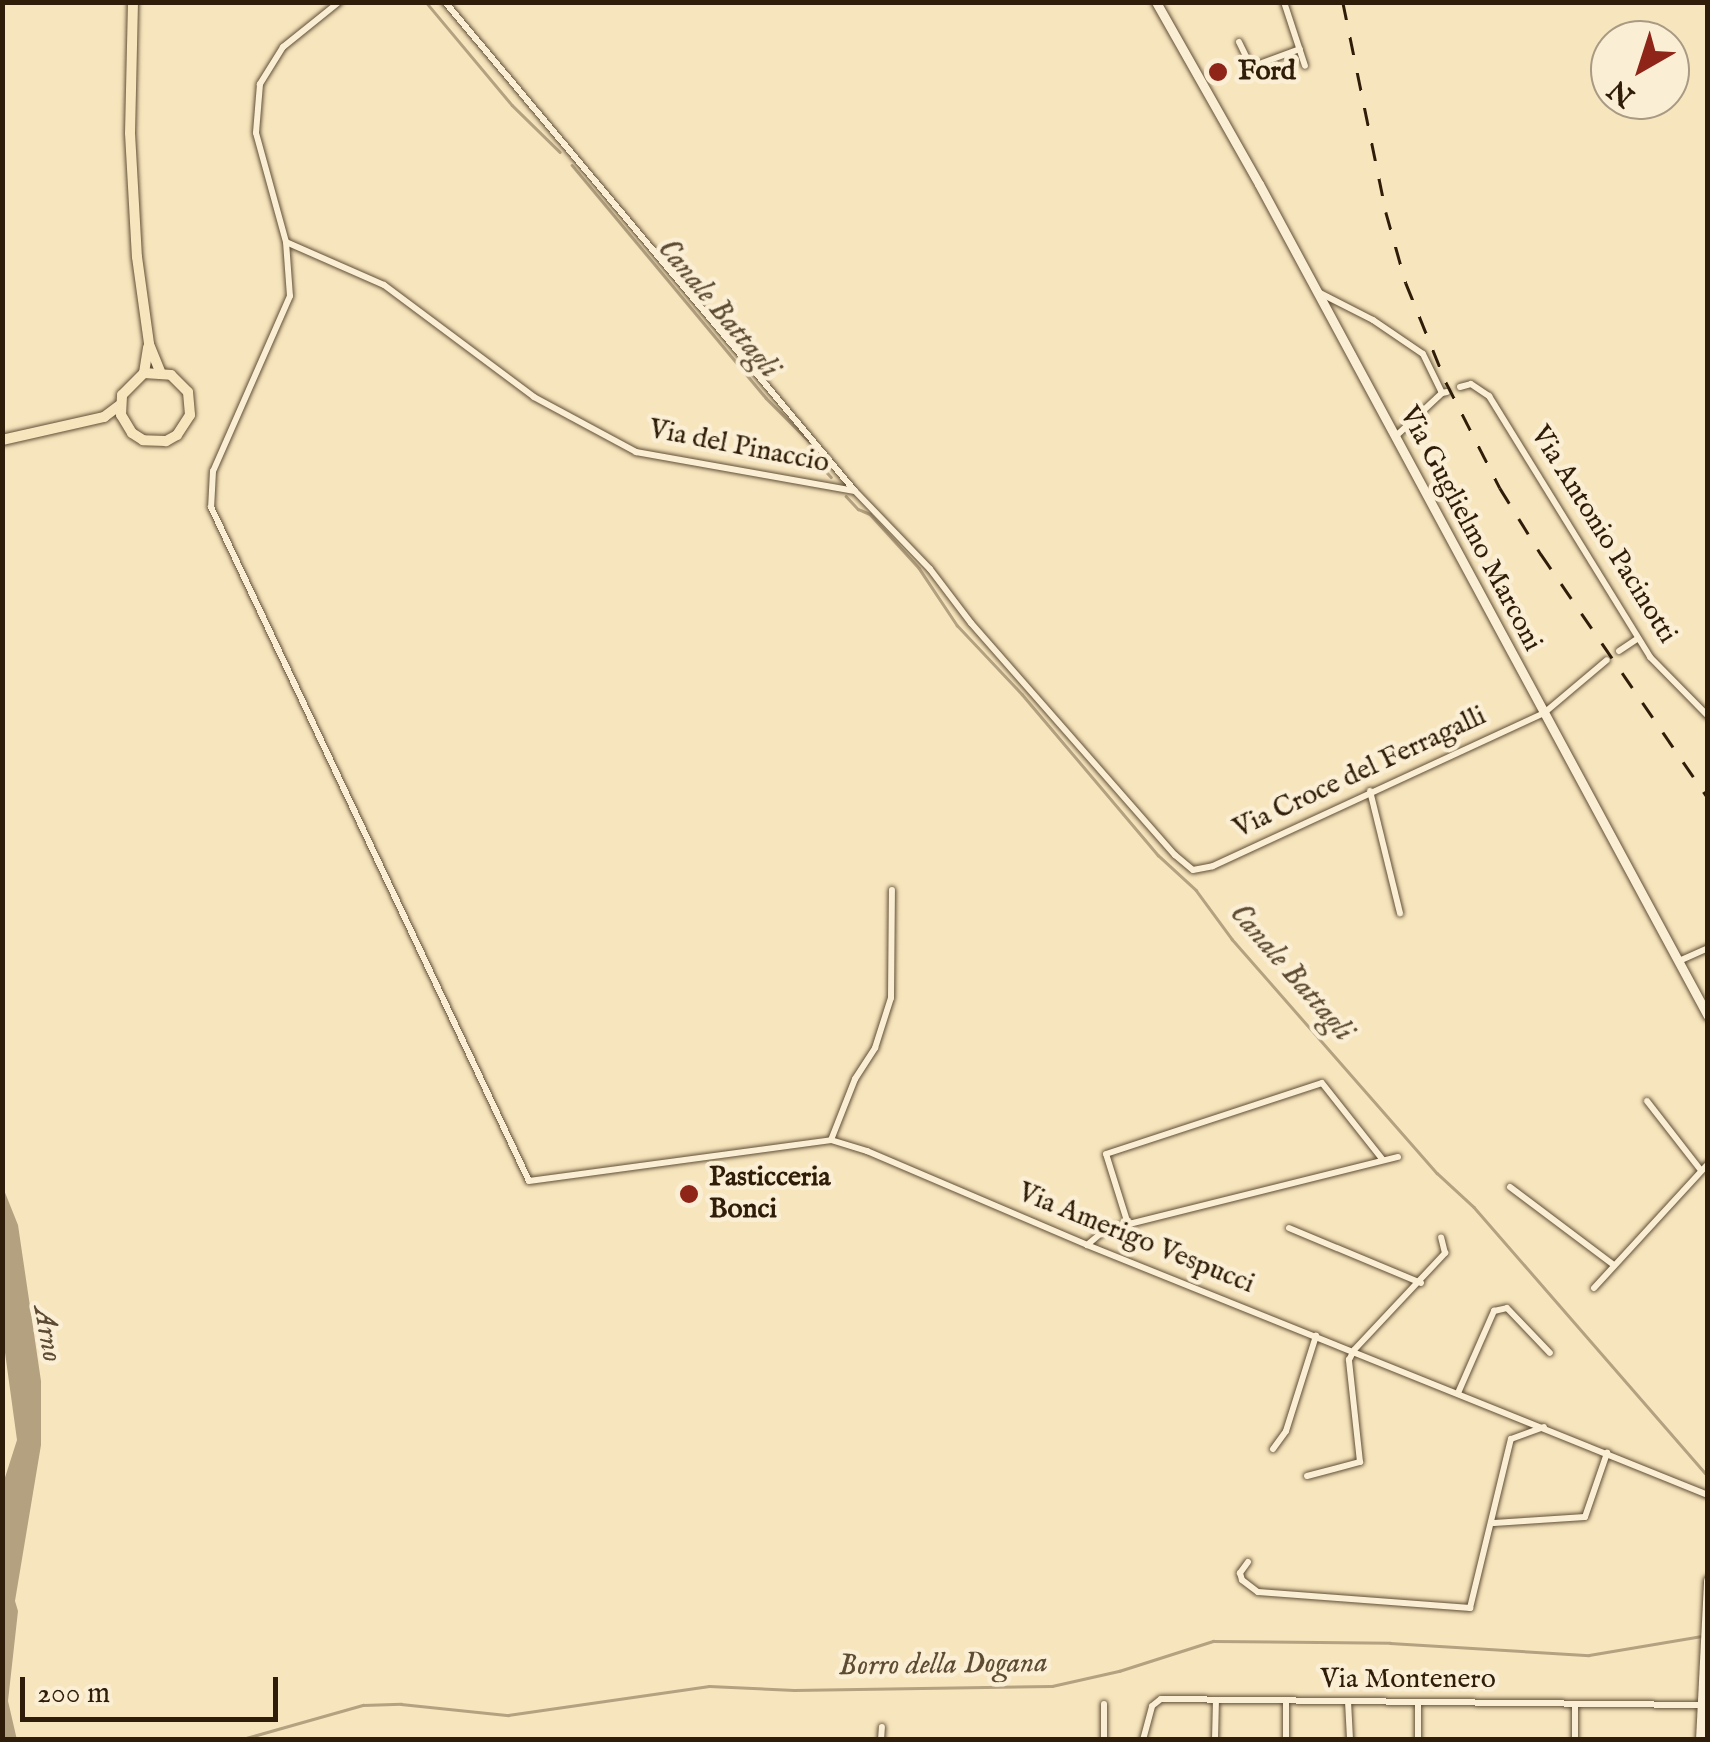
<!DOCTYPE html>
<html>
<head>
<meta charset="utf-8">
<style>
  body { margin:0 }
  #map { position:relative; width:1710px; height:1742px; overflow:hidden; background:#f7e5bd; font-family:"IM FELL English",serif }
  div>[style] { position:absolute }
  .water>* { inset:0; background:#b3a180 }
  .stream>* { height:2.5px; margin:-1.25px; padding:0 1.25px; transform-origin:1.25px; border-radius:1.25px; background:#b3a180 }
  .roads { filter:drop-shadow(0 0 2px #614f36) drop-shadow(0 0 2px #614f36) }
  .minor>* { height:6px; margin:-3px; padding:0 3px; transform-origin:3px; border-radius:3px; background:#faeed4 }
  .tertiary>* { height:9px; margin:-4.5px; padding:0 4.5px; transform-origin:4.5px; border-radius:4.5px; background:#faeed4 }
  .primary>* { height:10px; margin:-5px; padding:0 5px; transform-origin:5px; border-radius:5px; background:#f7e5bd }
  .rail>* { height:2.5px; margin-top:-1.25px; transform-origin:0; background:repeating-linear-gradient(90deg,#2f1d09 0 18px,transparent 0 36px) }
  .dots>* { width:28px; height:28px; translate:-50% -50%; box-sizing:border-box; border:5px solid #faeed4; border-radius:50% }
  span { translate:-50% -50%; white-space:nowrap; text-align:center; line-height:1.15; -webkit-text-stroke:9px #faeed4; paint-order:stroke }
  .poi-label { font-size:28px; color:#2f1d09; font-weight:700 }
  .left { translate:0 -50%; text-align:left }
  .street-label { font-size:28px; color:#2f1d09 }
  .water-label { font-size:30px; color:#5d4b33; font-style:italic }
  .frame { position:absolute; inset:0; border:5px solid #2f1d09; pointer-events:none }
  .north { position:absolute; left:1590px; top:20px; width:100px; height:100px; box-sizing:border-box; background:#faeed4; border:2px solid #a99a83; border-radius:50%; rotate:219deg; font-size:28px; font-weight:700; line-height:40px; text-align:center; color:#2f1d09 }
  .north::after { content:''; display:block; margin:auto; width:35px; height:45px; background:#8f2418; clip-path:polygon(50% 0,100% 100%,50% 72%,0 100%) }
  .scale { position:absolute; left:20px; top:1677px; width:258px; height:45px; box-sizing:border-box; border:5px solid #2f1d09; border-top:0; padding-left:12px; font-size:30px; line-height:35px; white-space:nowrap; color:#2f1d09; -webkit-text-stroke:8px #faeed4; paint-order:stroke }
</style>
</head>
<body>
<div id="map">
  <div class="water">
    <div style="clip-path:polygon(2px 1185px,18px 1225px,41px 1381px,41px 1445px,15px 1601px,18px 1611px,8px 1701px,17px 1740px,2px 1739px,2px 1487px,17px 1440px,3px 1338px)"></div>
  </div>
  <div class="stream">
    <div style="left:426px;top:2px;width:134px;rotate:50.1deg"></div>
    <div style="left:512px;top:105px;width:67px;rotate:44.4deg"></div>
    <div style="left:572px;top:165px;width:303px;rotate:50.2deg"></div>
    <div style="left:766px;top:398px;width:65px;rotate:45deg"></div>
    <div style="left:821px;top:454px;width:14px;rotate:82deg"></div>
    <div style="left:823px;top:468px;width:12px;rotate:48deg"></div>
    <div style="left:846px;top:496px;width:18px;rotate:47deg"></div>
    <div style="left:858px;top:509px;width:13px;rotate:23deg"></div>
    <div style="left:870px;top:514px;width:73px;rotate:47.8deg"></div>
    <div style="left:919px;top:568px;width:69px;rotate:56.3deg"></div>
    <div style="left:957px;top:625px;width:95px;rotate:46.7deg"></div>
    <div style="left:1022px;top:694px;width:211px;rotate:49.8deg"></div>
    <div style="left:1158px;top:855px;width:52px;rotate:42.6deg"></div>
    <div style="left:1196px;top:890px;width:61px;rotate:53.7deg"></div>
    <div style="left:1232px;top:939px;width:311px;rotate:48.8deg"></div>
    <div style="left:1437px;top:1173px;width:50px;rotate:42.6deg"></div>
    <div style="left:1474px;top:1207px;width:357px;rotate:49deg"></div>
    <div style="left:239px;top:1740px;width:129px;rotate:-15.8deg"></div>
    <div style="left:363px;top:1705px;width:38px;rotate:-2deg"></div>
    <div style="left:401px;top:1704px;width:108px;rotate:5.9deg"></div>
    <div style="left:508px;top:1715px;width:203px;rotate:-8.2deg"></div>
    <div style="left:709px;top:1686px;width:85px;rotate:2.7deg"></div>
    <div style="left:794px;top:1690px;width:258px;rotate:-0.9deg"></div>
    <div style="left:1052px;top:1686px;width:69px;rotate:-12.6deg"></div>
    <div style="left:1119px;top:1671px;width:99px;rotate:-17.7deg"></div>
    <div style="left:1213px;top:1641px;width:177px;rotate:0.6deg"></div>
    <div style="left:1390px;top:1643px;width:199px;rotate:3.5deg"></div>
    <div style="left:1589px;top:1655px;width:114px;rotate:-9.6deg"></div>
  </div>
  <div class="roads">
    <div class="minor">
      <div style="left:339px;top:2px;width:72px;rotate:141.2deg"></div>
      <div style="left:283px;top:47px;width:44px;rotate:121.9deg"></div>
      <div style="left:260px;top:84px;width:49px;rotate:94.7deg"></div>
      <div style="left:256px;top:133px;width:113px;rotate:74.6deg"></div>
      <div style="left:286px;top:242px;width:54px;rotate:85.8deg"></div>
      <div style="left:290px;top:296px;width:191px;rotate:113.7deg"></div>
      <div style="left:213px;top:471px;width:36px;rotate:93deg"></div>
      <div style="left:211px;top:507px;width:745px;rotate:64.74deg"></div>
      <div style="left:529px;top:1181px;width:305px;rotate:-7.7deg"></div>
      <div style="left:831px;top:1140px;width:38px;rotate:17deg"></div>
      <div style="left:867px;top:1151px;width:239px;rotate:23.1deg"></div>
      <div style="left:1087px;top:1245px;width:669px;rotate:21.93deg"></div>
      <div style="left:445px;top:2px;width:637px;rotate:50.03deg"></div>
      <div style="left:1284px;top:2px;width:67px;rotate:71.8deg"></div>
      <div style="left:1239px;top:42px;width:28px;rotate:64deg"></div>
      <div style="left:1251px;top:67px;width:52px;rotate:-20.2deg"></div>
      <div style="left:286px;top:242px;width:107px;rotate:23.7deg"></div>
      <div style="left:384px;top:285px;width:187px;rotate:36.7deg"></div>
      <div style="left:534px;top:397px;width:116px;rotate:28.3deg"></div>
      <div style="left:636px;top:452px;width:222px;rotate:10.1deg"></div>
      <div style="left:855px;top:491px;width:108px;rotate:46.1deg"></div>
      <div style="left:930px;top:569px;width:68px;rotate:52.8deg"></div>
      <div style="left:971px;top:623px;width:309px;rotate:48.7deg"></div>
      <div style="left:1175px;top:855px;width:23px;rotate:40deg"></div>
      <div style="left:1193px;top:870px;width:20px;rotate:-11deg"></div>
      <div style="left:1213px;top:866px;width:365px;rotate:-24.8deg"></div>
      <div style="left:1544px;top:713px;width:82px;rotate:-40.1deg"></div>
      <div style="left:1318px;top:292px;width:62px;rotate:27deg"></div>
      <div style="left:1373px;top:320px;width:60px;rotate:34.2deg"></div>
      <div style="left:1423px;top:354px;width:43px;rotate:64deg"></div>
      <div style="left:1442px;top:393px;width:5px;rotate:-11deg"></div>
      <div style="left:1460px;top:387px;width:11px;rotate:-15deg"></div>
      <div style="left:1471px;top:384px;width:22px;rotate:34deg"></div>
      <div style="left:1489px;top:396px;width:307px;rotate:58.3deg"></div>
      <div style="left:1650px;top:657px;width:83px;rotate:45.5deg"></div>
      <div style="left:1396px;top:436px;width:63px;rotate:-43.1deg"></div>
      <div style="left:1619px;top:651px;width:23px;rotate:-34deg"></div>
      <div style="left:1370px;top:791px;width:126px;rotate:76.2deg"></div>
      <div style="left:1679px;top:961px;width:32px;rotate:-24deg"></div>
      <div style="left:1647px;top:1101px;width:86px;rotate:52.1deg"></div>
      <div style="left:831px;top:1140px;width:66px;rotate:-68.5deg"></div>
      <div style="left:855px;top:1079px;width:37px;rotate:-57deg"></div>
      <div style="left:875px;top:1048px;width:52px;rotate:-72.3deg"></div>
      <div style="left:891px;top:998px;width:108px;rotate:-89.5deg"></div>
      <div style="left:1510px;top:1187px;width:130px;rotate:36.9deg"></div>
      <div style="left:1128px;top:1224px;width:73px;rotate:-107.4deg"></div>
      <div style="left:1106px;top:1154px;width:227px;rotate:-18.2deg"></div>
      <div style="left:1322px;top:1083px;width:98px;rotate:51.6deg"></div>
      <div style="left:1289px;top:1228px;width:143px;rotate:22.6deg"></div>
      <div style="left:1087px;top:1245px;width:23px;rotate:-40deg"></div>
      <div style="left:1105px;top:1230px;width:302px;rotate:-14deg"></div>
      <div style="left:1594px;top:1288px;width:168px;rotate:-47.4deg"></div>
      <div style="left:1355px;top:1349px;width:132px;rotate:-46.8deg"></div>
      <div style="left:1445px;top:1253px;width:16px;rotate:-104deg"></div>
      <div style="left:1458px;top:1393px;width:90px;rotate:-66.3deg"></div>
      <div style="left:1494px;top:1311px;width:13px;rotate:-13deg"></div>
      <div style="left:1507px;top:1308px;width:62px;rotate:46.3deg"></div>
      <div style="left:1273px;top:1449px;width:22px;rotate:-54deg"></div>
      <div style="left:1286px;top:1431px;width:100px;rotate:-72.5deg"></div>
      <div style="left:1307px;top:1476px;width:55px;rotate:-14.8deg"></div>
      <div style="left:1360px;top:1462px;width:103px;rotate:-96.2deg"></div>
      <div style="left:1349px;top:1360px;width:11px;rotate:-63deg"></div>
      <div style="left:1494px;top:1523px;width:91px;rotate:-3.8deg"></div>
      <div style="left:1585px;top:1517px;width:68px;rotate:-71deg"></div>
      <div style="left:1248px;top:1562px;width:14px;rotate:126deg"></div>
      <div style="left:1240px;top:1573px;width:7px;rotate:74deg"></div>
      <div style="left:1242px;top:1580px;width:20px;rotate:37deg"></div>
      <div style="left:1258px;top:1592px;width:213px;rotate:4.3deg"></div>
      <div style="left:1470px;top:1608px;width:174px;rotate:-76.4deg"></div>
      <div style="left:1511px;top:1439px;width:35px;rotate:-20deg"></div>
      <div style="left:1348px;top:1701px;width:39px;rotate:87deg"></div>
      <div style="left:1418px;top:1702px;width:38px;rotate:90deg"></div>
      <div style="left:881px;top:1740px;width:13px;rotate:-86deg"></div>
      <div style="left:1104px;top:1740px;width:36px;rotate:-90deg"></div>
      <div style="left:1143px;top:1740px;width:35px;rotate:-75deg"></div>
      <div style="left:1152px;top:1706px;width:11px;rotate:-38deg"></div>
      <div style="left:1161px;top:1699px;width:540px;rotate:0.64deg"></div>
      <div style="left:1215px;top:1740px;width:40px;rotate:-88.6deg"></div>
      <div style="left:1286px;top:1740px;width:37px;rotate:-90deg"></div>
      <div style="left:1575px;top:1740px;width:35px;rotate:-90deg"></div>
    </div>
    <div class="tertiary">
      <div style="left:1156px;top:2px;width:209px;rotate:60.5deg"></div>
      <div style="left:1259px;top:184px;width:945px;rotate:61.65deg"></div>
      <div style="left:1700px;top:1740px;width:160px;rotate:-87.1deg"></div>
    </div>
    <div class="primary">
      <div style="left:133px;top:2px;width:131px;rotate:91.3deg"></div>
      <div style="left:130px;top:133px;width:124px;rotate:86.8deg"></div>
      <div style="left:137px;top:257px;width:88px;rotate:82.1deg"></div>
      <div style="left:149px;top:344px;width:29px;rotate:68deg"></div>
      <div style="left:144px;top:373px;width:27px;rotate:4deg"></div>
      <div style="left:171px;top:375px;width:24px;rotate:45deg"></div>
      <div style="left:188px;top:392px;width:23px;rotate:85deg"></div>
      <div style="left:190px;top:415px;width:24px;rotate:123deg"></div>
      <div style="left:177px;top:435px;width:13px;rotate:151deg"></div>
      <div style="left:166px;top:441px;width:23px;rotate:-178deg"></div>
      <div style="left:143px;top:440px;width:13px;rotate:-148deg"></div>
      <div style="left:132px;top:433px;width:21px;rotate:-121deg"></div>
      <div style="left:121px;top:415px;width:20px;rotate:-87deg"></div>
      <div style="left:122px;top:395px;width:31px;rotate:-45deg"></div>
      <div style="left:144px;top:373px;width:26px;rotate:-81deg"></div>
      <div style="left:2px;top:440px;width:105px;rotate:-12.7deg"></div>
      <div style="left:104px;top:417px;width:20px;rotate:-37deg"></div>
    </div>
  </div>
  <div class="rail">
    <div style="left:1343px;top:2px;width:214px;rotate:78.4deg"></div>
    <div style="left:1386px;top:212px;width:74px;rotate:74.3deg"></div>
    <div style="left:1406px;top:283px;width:107px;rotate:68deg"></div>
    <div style="left:1446px;top:382px;width:119px;rotate:63deg"></div>
    <div style="left:1500px;top:488px;width:78px;rotate:58.2deg"></div>
    <div style="left:1541px;top:554px;width:296px;rotate:55.6deg"></div>
  </div>
  <div class="dots">
    <div style="left:1218px;top:72px;background:#8f2418"></div>
    <div style="left:689px;top:1194px;background:#8f2418"></div>
  </div>
  <div class="poi-label">
    <span class="left" style="left:1238px;top:72px">Ford</span>
    <span class="left" style="left:709px;top:1194px">Pasticceria<br>Bonci</span>
  </div>
  <div class="street-label">
    <span style="left:739px;top:447px;rotate:11deg">Via del Pinaccio</span>
    <span style="left:1470px;top:529px;rotate:62deg">Via Guglielmo Marconi</span>
    <span style="left:1603px;top:535px;rotate:58deg">Via Antonio Pacinotti</span>
    <span style="left:1360px;top:773px;rotate:-25deg">Via Croce del Ferragalli</span>
    <span style="left:1136px;top:1239px;rotate:22deg">Via Amerigo Vespucci</span>
    <span style="left:1408px;top:1680px">Via Montenero</span>
  </div>
  <div class="water-label">
    <span style="left:718px;top:309px;rotate:50deg">Canale Battagli</span>
    <span style="left:1291px;top:973px;rotate:49deg">Canale Battagli</span>
    <span style="left:47px;top:1334px;rotate:80deg">Arno</span>
    <span style="left:943px;top:1665px;rotate:-1deg">Borro della Dogana</span>
  </div>
  <div class="frame"></div>
  <div class="north">N</div>
  <div class="scale">200 m</div>
</div>
</body>
</html>
